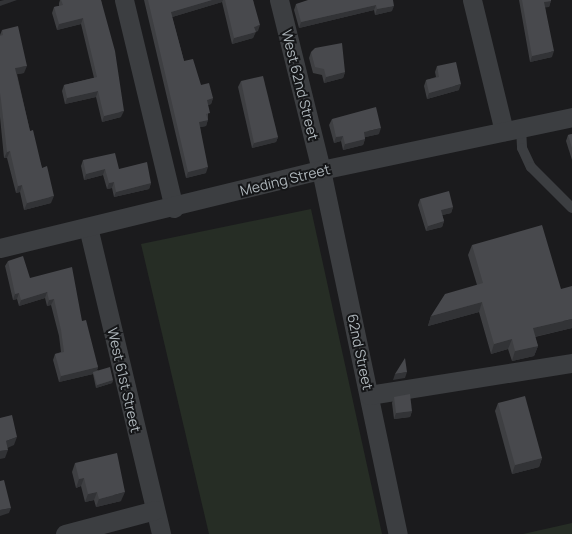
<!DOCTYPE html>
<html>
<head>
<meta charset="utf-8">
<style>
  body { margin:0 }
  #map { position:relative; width:572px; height:534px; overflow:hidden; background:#1b1b1d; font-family:Manrope,sans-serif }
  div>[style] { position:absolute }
  .green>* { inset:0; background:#262d25 }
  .service>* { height:10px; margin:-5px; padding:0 5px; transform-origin:5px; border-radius:5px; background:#3c3e41 }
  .minor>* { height:19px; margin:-9.5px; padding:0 9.5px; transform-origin:9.5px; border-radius:9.5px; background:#3c3e41 }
  .wall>* { inset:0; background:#3e3f42 }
  .shaded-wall>* { inset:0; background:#323336 }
  .building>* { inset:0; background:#48494d }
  span { translate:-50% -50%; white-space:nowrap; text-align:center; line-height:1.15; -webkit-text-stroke:4px #151618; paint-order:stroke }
  .street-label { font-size:14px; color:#aeb6bb }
</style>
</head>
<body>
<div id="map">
  <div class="green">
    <div style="clip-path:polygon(311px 209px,382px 534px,209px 534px,141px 244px)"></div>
    <div style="clip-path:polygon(572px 523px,572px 534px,523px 534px)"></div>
  </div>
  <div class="service">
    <div style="left:521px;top:128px;width:20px;rotate:87deg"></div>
    <div style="left:522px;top:148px;width:21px;rotate:65deg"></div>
    <div style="left:531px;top:167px;width:58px;rotate:45deg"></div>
  </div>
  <div class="minor">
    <div style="left:124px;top:0;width:214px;rotate:76.5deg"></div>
    <div style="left:279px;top:0;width:175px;rotate:76.1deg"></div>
    <div style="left:321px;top:170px;width:372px;rotate:78.1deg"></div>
    <div style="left:472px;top:0;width:135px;rotate:76.3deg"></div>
    <div style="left:88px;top:227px;width:316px;rotate:76.6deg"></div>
    <div style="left:0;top:248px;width:330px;rotate:-13.7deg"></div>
    <div style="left:321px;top:170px;width:257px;rotate:-11.9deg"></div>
    <div style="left:369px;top:395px;width:206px;rotate:-9deg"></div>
    <div style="left:65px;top:534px;width:93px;rotate:-14.9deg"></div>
  </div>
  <div class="wall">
    <div style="clip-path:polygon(60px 0,101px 0,121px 117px,102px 122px,96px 97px,65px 104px,62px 91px,64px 85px,94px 78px,81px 24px,57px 30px,52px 13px,54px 7px,59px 6px,59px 3px)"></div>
    <div style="clip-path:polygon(144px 0,253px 0,258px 31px,255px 32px,253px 38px,232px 44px,222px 2px,172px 17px,184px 61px,201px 85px,213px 98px,211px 104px,208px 105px,208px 119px,206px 126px,200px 127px,206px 173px,186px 178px)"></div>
    <div style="clip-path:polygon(393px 0,392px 11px,375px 15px,374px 10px,299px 28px,294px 10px,296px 4px)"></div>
    <div style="clip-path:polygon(519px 0,551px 0,549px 7px,545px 7px,552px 57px,530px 62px)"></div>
    <div style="clip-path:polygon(2px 30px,24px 73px,17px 74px,30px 131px,42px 168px,51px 203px,24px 210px,20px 192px,16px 193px,7px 158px,4px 158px,0 117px,0 35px)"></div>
    <div style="clip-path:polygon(311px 52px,345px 72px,343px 78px,324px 83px,322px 75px,313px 73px,309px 58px)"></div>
    <div style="clip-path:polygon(437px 66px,459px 90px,427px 99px,424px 86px,426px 80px,436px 77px,435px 72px)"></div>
    <div style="clip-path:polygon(241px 81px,278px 137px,276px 142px,252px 148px,238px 87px)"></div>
    <div style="clip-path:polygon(332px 119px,379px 134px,365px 137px,365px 139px,363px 145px,343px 150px,341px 141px,334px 143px,329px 125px)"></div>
    <div style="clip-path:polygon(572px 134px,572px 160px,566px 141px,568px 135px)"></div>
    <div style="clip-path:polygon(83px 160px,119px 169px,151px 183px,149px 189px,114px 197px,112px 188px,107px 189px,103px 175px,84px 180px,81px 166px)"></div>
    <div style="clip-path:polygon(420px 199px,453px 207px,451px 213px,442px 215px,444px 221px,442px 227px,426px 231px,418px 205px)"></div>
    <div style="clip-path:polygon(472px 245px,572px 328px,535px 337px,538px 346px,534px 356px,512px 361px,508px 349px,491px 354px,479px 312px,428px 326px,431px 316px,477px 285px,468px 255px)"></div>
    <div style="clip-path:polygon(8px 261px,82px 321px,98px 367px,97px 370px,113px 380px,112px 383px,96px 388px,93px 374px,59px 382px,53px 360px,55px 354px,61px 352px,59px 336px,51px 305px,47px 306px,45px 298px,19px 306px,17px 299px,13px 300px,5px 266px)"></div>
    <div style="clip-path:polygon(394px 397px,412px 411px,410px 417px,394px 419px,392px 403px)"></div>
    <div style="clip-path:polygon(498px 403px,542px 458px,539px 467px,512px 474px,495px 411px)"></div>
    <div style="clip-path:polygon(75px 463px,121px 501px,96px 507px,94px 500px,85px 502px,81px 486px,76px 488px,72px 472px)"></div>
  </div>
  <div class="shaded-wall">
    <div style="clip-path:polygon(4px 0,17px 0,0 6px,0 1px)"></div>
    <div style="clip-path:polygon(212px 0,223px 0,222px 2px,169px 18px,171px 12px)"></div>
    <div style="clip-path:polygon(551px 1px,549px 7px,542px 8px,544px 2px)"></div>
    <div style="clip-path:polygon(376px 5px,374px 10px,299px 28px,301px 22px)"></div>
    <div style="clip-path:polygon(394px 6px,392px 11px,375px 15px,377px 9px)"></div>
    <div style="clip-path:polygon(83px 18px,81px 24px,57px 30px,59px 24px)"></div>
    <div style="clip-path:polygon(260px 25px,258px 31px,252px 32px,254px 27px)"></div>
    <div style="clip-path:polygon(256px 32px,253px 38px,232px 44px,234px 38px)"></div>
    <div style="clip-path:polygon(554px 51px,552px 57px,530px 62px,532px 56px)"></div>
    <div style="clip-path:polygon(27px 66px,24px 73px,13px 75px,15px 68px)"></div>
    <div style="clip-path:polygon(345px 72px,343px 78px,324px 83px,326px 77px)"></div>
    <div style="clip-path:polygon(461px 84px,459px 90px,427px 99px,429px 93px)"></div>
    <div style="clip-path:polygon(98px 91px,96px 97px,65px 104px,67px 98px)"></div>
    <div style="clip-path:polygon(213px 98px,211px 104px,205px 106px,207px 100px)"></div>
    <div style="clip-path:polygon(124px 111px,121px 117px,102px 122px,104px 116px)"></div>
    <div style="clip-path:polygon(208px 120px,206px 126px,197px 128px,199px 122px)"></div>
    <div style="clip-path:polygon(381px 128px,379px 134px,362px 138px,364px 132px)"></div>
    <div style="clip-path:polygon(343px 136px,341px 141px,334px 143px,336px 137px)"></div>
    <div style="clip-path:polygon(278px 137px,276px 142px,252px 148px,254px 143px)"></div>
    <div style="clip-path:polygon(365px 139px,363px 145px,343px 150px,345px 144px)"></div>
    <div style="clip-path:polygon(10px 151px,7px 158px,4px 158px,7px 152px)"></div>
    <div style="clip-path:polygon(208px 167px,206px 173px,186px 178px,188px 172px)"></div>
    <div style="clip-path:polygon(105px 169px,103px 175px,84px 180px,86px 174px)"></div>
    <div style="clip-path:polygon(114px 182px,112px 188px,107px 189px,109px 183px)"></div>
    <div style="clip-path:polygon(151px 183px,149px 189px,114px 197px,116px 192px)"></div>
    <div style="clip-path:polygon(22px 185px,20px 192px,16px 193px,18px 186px)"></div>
    <div style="clip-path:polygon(54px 196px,51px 203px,24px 210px,27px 203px)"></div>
    <div style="clip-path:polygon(453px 207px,451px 213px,439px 216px,441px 210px)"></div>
    <div style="clip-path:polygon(444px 221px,442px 227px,426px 231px,428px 226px)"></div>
    <div style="clip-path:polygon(47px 292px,45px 298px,19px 306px,21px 300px)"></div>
    <div style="clip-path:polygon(19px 293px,17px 299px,13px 300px,15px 294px)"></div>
    <div style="clip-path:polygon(54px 299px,51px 305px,47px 306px,49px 300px)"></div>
    <div style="clip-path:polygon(482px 302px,479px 312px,428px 326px,431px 316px)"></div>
    <div style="clip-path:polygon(572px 319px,572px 328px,529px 338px,533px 328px)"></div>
    <div style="clip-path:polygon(512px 339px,508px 349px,491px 354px,494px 344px)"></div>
    <div style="clip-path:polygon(538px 346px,534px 356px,512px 361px,515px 351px)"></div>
    <div style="clip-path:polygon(98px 367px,96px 373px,93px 372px,93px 374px,59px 382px,61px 376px)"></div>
    <div style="clip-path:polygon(407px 372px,405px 378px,393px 380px,395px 374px)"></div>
    <div style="clip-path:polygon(113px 380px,112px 383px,96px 388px,97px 385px)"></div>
    <div style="clip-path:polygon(412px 411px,410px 417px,394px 419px,396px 413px)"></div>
    <div style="clip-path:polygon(17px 437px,14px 445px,3px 450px,6px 441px)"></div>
    <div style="clip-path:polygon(8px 450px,5px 458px,0 459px,0 451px)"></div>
    <div style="clip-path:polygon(542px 458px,539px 467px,512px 474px,515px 465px)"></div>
    <div style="clip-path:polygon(84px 478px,81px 486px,76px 488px,79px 479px)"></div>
    <div style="clip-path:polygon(97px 492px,94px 500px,85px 502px,88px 494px)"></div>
    <div style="clip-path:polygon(125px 492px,121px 501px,96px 507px,99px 499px)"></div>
    <div style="clip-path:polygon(11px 508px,9px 513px,0 516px,0 510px)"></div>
  </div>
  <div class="building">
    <div style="clip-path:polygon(61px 0,101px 0,115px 51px,124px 111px,104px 116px,98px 91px,67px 98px,64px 85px,97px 77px,83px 18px,59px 24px,54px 7px,63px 5px)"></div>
    <div style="clip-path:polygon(148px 0,212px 0,171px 12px,184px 61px,193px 59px,201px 85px,209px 83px,213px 98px,207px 100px,210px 113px,206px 114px,208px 120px,199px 122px,208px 167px,188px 172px)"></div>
    <div style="clip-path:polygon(225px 0,253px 0,260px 25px,254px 27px,256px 32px,234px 38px)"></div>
    <div style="clip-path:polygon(308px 0,393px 0,394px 6px,377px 9px,376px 5px,301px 22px,296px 4px)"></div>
    <div style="clip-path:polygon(522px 0,551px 0,551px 1px,544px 2px,554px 51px,532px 56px)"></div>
    <div style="clip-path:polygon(18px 26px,27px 66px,15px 68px,30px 131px,33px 130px,42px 168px,47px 166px,54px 196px,27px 203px,22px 185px,18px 186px,10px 151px,7px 152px,1px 100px,0 93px,0 36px,3px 35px,2px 30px)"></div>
    <div style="clip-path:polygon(342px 43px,345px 72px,326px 77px,324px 69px,315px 67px,311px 52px,315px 48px)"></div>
    <div style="clip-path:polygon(456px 62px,461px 84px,429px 93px,426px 80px,439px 77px,437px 66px)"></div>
    <div style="clip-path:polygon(263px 76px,278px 137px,254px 143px,241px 81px)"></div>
    <div style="clip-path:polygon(376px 107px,381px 128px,364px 132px,365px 139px,345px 144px,343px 136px,336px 137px,332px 119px)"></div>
    <div style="clip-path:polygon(572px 134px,572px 148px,568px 135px)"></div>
    <div style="clip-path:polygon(115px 153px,119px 169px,147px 162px,151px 183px,116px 192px,114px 182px,109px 183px,105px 169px,86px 174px,83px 160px)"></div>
    <div style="clip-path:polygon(449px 191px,453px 207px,441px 210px,444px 221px,428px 226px,420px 199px)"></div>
    <div style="clip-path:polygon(542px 225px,561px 289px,572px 286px,572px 319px,533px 328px,538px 346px,515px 351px,512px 339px,494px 344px,482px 302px,431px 316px,445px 294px,483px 283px,472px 245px)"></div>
    <div style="clip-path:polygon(23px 256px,30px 278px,72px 267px,82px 321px,86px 320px,98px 367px,61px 376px,55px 354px,64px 352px,61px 330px,54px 299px,49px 300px,47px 292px,21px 300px,19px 293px,15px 294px,8px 261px)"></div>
    <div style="clip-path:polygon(405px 358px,407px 372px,395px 374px)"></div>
    <div style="clip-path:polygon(110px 367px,113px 380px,97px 385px,93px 372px)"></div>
    <div style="clip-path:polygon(410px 394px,412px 411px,396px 413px,394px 397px)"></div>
    <div style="clip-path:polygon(525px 396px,542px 458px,515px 465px,498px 403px)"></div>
    <div style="clip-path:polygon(12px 415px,17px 437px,6px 441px,8px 450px,0 451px,0 418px)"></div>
    <div style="clip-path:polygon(117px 453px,125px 492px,99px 499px,97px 492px,88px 494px,84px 478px,79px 479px,75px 463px)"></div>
    <div style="clip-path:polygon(4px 480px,11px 508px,0 510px,0 481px)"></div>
  </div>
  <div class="street-label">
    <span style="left:300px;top:85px;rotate:76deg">West 62nd Street</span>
    <span style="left:285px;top:180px;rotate:-14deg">Meding Street</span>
    <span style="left:360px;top:352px;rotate:78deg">62nd Street</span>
    <span style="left:124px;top:380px;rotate:77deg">West 61st Street</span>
  </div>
</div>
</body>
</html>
